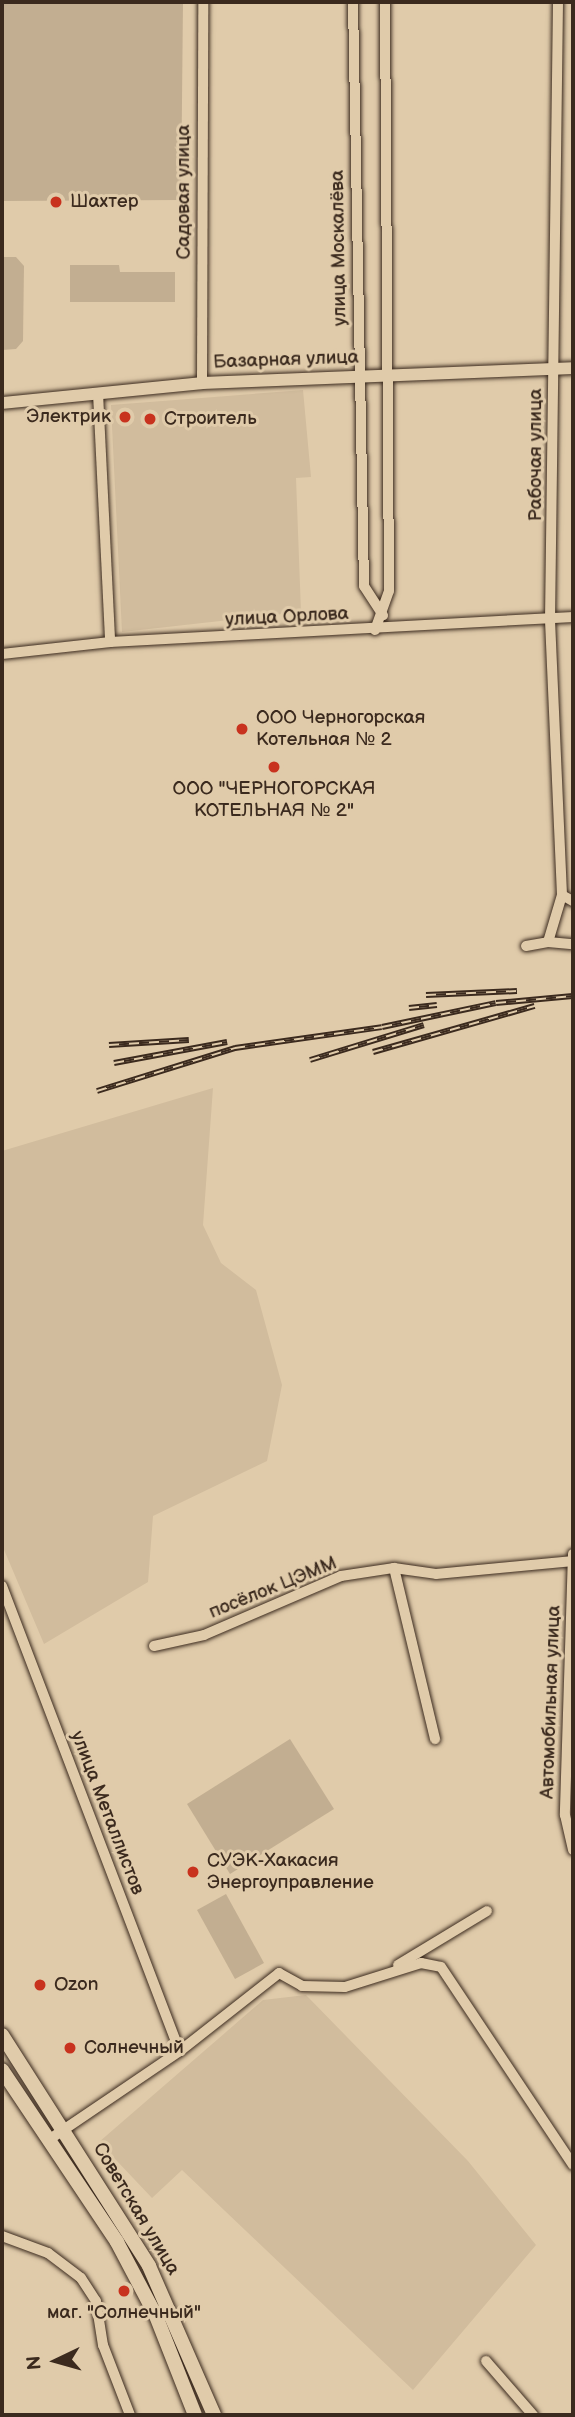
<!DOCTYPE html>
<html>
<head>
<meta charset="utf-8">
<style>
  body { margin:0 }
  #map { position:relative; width:575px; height:2417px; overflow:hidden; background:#e0cbaa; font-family:"Balsamiq Sans",sans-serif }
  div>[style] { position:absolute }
  .built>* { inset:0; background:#d1bc9d }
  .green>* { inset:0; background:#c2ae91 }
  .roads { filter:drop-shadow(0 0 2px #3b2a1e) drop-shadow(0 0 2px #3b2a1e) }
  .minor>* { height:10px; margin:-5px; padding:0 5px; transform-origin:5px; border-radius:5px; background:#e0cbaa }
  .tertiary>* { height:12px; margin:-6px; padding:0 6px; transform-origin:6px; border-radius:6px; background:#e0cbaa }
  .secondary>* { height:14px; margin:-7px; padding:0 7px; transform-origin:7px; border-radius:7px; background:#e0cbaa }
  .rail>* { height:6px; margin-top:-3px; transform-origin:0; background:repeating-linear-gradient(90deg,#e0cbaa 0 10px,#3b2a1e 0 20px); box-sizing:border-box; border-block:2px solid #3b2a1e }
  .dots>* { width:19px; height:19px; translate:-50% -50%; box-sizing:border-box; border:4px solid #e0cbaa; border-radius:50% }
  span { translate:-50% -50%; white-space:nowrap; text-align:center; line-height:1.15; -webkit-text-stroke:6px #e0cbaa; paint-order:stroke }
  .street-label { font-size:19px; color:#3b2a1e }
  .poi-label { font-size:19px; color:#3b2a1e }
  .left { translate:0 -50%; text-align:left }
  .right { translate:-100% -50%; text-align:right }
  .frame { position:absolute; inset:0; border:4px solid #3b2a1e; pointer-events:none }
  .north { position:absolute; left:21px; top:2326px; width:70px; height:70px; -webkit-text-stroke:5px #e0cbaa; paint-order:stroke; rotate:265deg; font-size:19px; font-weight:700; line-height:28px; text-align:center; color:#3b2a1e }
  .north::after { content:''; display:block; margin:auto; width:24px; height:32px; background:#3b2a1e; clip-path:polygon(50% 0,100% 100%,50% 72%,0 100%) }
</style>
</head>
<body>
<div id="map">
  <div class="built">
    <div style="clip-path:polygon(303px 390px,311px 477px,296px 478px,301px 612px,122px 632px,111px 405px)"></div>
    <div style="clip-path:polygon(213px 1088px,203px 1225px,221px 1263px,256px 1290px,282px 1385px,267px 1461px,153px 1516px,148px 1582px,44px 1644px,2px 1545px,2px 1151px)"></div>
    <div style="clip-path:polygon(306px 1995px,468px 2161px,536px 2245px,413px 2390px,182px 2170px,152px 2198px,99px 2142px,263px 2000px)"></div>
  </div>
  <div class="green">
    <div style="clip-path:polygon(2px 2px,183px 2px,181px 200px,2px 201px)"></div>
    <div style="clip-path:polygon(2px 257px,16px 257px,24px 266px,23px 341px,16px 349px,2px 350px)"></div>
    <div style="clip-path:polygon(70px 265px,119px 265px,120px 272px,175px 272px,175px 302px,70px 302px)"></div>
    <div style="clip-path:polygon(290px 1739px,334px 1809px,230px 1874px,187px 1804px)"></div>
    <div style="clip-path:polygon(226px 1894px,264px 1963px,235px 1979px,197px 1910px)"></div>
  </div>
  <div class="roads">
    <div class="minor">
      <div style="left:353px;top:2px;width:584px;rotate:88.92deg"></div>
      <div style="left:364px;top:586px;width:35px;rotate:57deg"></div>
      <div style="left:558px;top:2px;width:618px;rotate:90.74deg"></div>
      <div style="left:550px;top:620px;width:275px;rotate:87.5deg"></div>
      <div style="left:562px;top:895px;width:13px;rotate:29deg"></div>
      <div style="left:202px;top:383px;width:381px;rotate:-89.8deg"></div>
      <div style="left:98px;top:393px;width:249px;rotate:87.2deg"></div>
      <div style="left:375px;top:630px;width:41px;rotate:-70.3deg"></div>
      <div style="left:389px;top:591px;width:589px;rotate:-90.39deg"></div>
      <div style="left:2px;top:654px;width:109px;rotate:-6.3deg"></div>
      <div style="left:110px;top:642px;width:464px;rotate:-3.1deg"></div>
      <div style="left:562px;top:895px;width:49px;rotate:106.6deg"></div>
      <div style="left:548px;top:942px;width:25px;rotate:5deg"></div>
      <div style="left:526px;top:946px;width:22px;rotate:-10deg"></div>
      <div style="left:573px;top:1554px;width:261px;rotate:91.8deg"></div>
      <div style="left:565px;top:1815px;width:36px;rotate:77deg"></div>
      <div style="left:394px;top:1568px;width:176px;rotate:76.5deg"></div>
      <div style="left:2px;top:1586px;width:498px;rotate:69.1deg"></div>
      <div style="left:154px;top:1646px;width:51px;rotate:-12.4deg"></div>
      <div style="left:204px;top:1635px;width:149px;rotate:-23.3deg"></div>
      <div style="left:341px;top:1576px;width:54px;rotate:-8.6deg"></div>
      <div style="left:394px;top:1568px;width:42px;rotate:8.1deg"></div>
      <div style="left:436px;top:1574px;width:138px;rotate:-5.4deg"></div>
      <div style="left:398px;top:1965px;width:104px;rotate:-31.2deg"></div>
      <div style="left:50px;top:2139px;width:157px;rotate:-34.1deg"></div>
      <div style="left:180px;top:2051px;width:126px;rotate:-38.2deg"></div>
      <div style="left:279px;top:1973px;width:26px;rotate:29deg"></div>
      <div style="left:302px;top:1986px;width:43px;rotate:1.3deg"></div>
      <div style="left:345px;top:1987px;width:80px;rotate:-17.5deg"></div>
      <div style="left:421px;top:1963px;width:20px;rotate:11deg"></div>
      <div style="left:441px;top:1967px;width:238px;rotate:56.3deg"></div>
      <div style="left:2px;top:2236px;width:49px;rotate:20.3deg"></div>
      <div style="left:48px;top:2253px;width:41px;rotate:37.1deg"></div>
      <div style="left:81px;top:2278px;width:27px;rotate:57deg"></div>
      <div style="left:96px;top:2301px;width:45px;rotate:81deg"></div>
      <div style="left:103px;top:2345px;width:75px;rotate:68.9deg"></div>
      <div style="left:486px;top:2361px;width:72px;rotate:49deg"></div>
    </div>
    <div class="tertiary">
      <div style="left:2px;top:403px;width:201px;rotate:-5.7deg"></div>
      <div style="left:202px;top:383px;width:371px;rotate:-2.3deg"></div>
    </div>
    <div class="secondary">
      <div style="left:2px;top:2035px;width:274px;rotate:57.5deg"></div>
      <div style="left:149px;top:2266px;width:163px;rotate:66.4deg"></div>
      <div style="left:2px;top:2070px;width:207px;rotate:56.2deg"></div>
      <div style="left:117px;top:2242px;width:84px;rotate:62.2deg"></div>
      <div style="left:156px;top:2316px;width:106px;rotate:68.5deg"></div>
    </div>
  </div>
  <div class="rail">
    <div style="left:426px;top:995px;width:91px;rotate:-2.5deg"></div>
    <div style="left:409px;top:1008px;width:28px;rotate:-6deg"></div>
    <div style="left:109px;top:1045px;width:80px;rotate:-3.6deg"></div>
    <div style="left:373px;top:1052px;width:168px;rotate:-15.9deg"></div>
    <div style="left:310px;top:1060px;width:119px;rotate:-17.1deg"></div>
    <div style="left:114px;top:1063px;width:115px;rotate:-10.5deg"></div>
    <div style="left:97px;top:1091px;width:145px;rotate:-17.3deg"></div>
    <div style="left:235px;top:1048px;width:148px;rotate:-8.1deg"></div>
    <div style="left:382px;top:1027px;width:116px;rotate:-11.9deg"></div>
    <div style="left:496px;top:1003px;width:77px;rotate:-5.2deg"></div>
  </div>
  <div class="dots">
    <div style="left:56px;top:202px;background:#c8321e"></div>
    <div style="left:125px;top:417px;background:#c8321e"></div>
    <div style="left:150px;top:419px;background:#c8321e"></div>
    <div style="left:242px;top:729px;background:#c8321e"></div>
    <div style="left:274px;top:767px;background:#c8321e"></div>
    <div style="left:193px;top:1872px;background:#c8321e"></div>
    <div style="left:40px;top:1985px;background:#c8321e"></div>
    <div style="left:70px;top:2048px;background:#c8321e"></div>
    <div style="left:124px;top:2291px;background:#c8321e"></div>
  </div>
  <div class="street-label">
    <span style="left:184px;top:192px;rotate:-90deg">Садовая улица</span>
    <span style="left:339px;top:248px;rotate:-91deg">улица Москалёва</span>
    <span style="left:286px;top:360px;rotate:-2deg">Базарная улица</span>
    <span style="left:536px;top:455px;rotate:-90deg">Рабочая улица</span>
    <span style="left:287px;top:617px;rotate:-3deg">улица Орлова</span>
    <span style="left:273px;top:1588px;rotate:-22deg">посёлок ЦЭММ</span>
    <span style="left:551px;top:1702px;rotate:-88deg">Автомобильная улица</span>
    <span style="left:107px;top:1813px;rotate:69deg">улица Металлистов</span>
    <span style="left:136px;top:2209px;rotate:59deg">Советская улица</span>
  </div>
  <div class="poi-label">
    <span class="left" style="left:70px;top:202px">Шахтер</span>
    <span class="right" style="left:111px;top:417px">Электрик</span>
    <span class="left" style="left:164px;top:419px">Строитель</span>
    <span class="left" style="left:256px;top:729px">ООО Черногорская<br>Котельная № 2</span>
    <span style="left:274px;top:800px">ООО "ЧЕРНОГОРСКАЯ<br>КОТЕЛЬНАЯ № 2"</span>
    <span class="left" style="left:207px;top:1872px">СУЭК-Хакасия<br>Энергоуправление</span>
    <span class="left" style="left:54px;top:1985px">Ozon</span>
    <span class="left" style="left:84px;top:2048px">Солнечный</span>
    <span style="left:124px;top:2313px">маг. "Солнечный"</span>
  </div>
  <div class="frame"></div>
  <div class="north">N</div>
</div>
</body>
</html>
